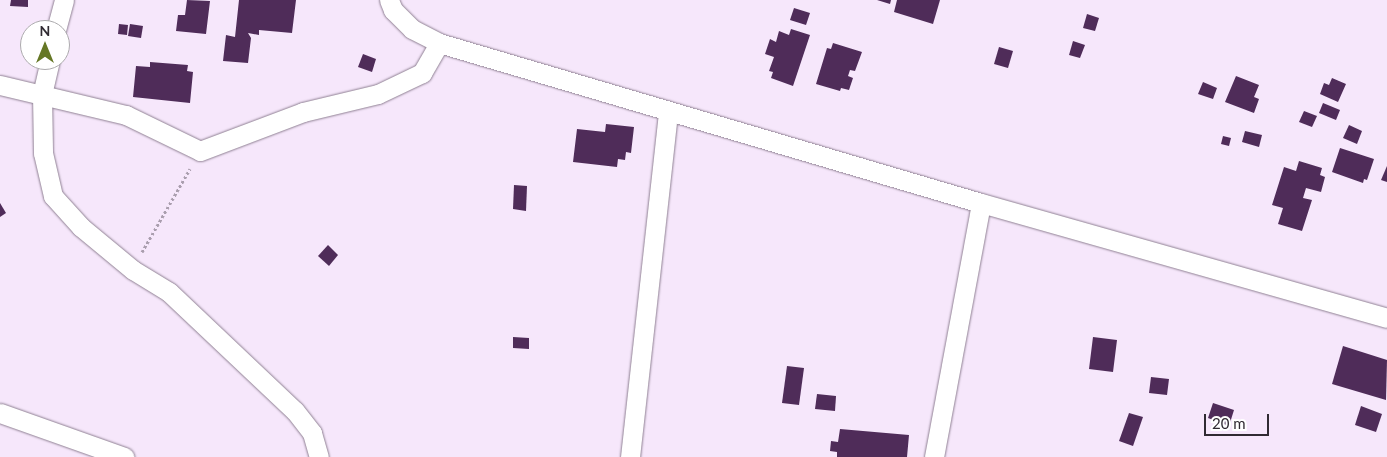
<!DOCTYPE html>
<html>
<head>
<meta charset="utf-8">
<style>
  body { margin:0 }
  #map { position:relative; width:1387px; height:457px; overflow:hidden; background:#f6e7fb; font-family:Lato,sans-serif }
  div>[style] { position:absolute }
  .building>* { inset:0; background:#4f2c59 }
  .path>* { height:3px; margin-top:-1.5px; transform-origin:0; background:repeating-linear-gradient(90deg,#aa9eae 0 2.5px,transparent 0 5px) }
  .roads { filter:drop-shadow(0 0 1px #8f8093) drop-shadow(0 0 1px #8f8093) }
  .minor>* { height:19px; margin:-9.5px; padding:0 9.5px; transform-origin:9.5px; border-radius:9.5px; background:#fff }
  span { translate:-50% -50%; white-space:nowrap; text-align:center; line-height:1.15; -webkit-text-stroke:5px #fff; paint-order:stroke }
  .north { position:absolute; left:20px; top:20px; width:50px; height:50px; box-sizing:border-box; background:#fff; border:1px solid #acaaad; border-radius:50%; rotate:0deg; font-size:14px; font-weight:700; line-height:20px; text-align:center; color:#302a32 }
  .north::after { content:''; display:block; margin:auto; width:18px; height:22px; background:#657725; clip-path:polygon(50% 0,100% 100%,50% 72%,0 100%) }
  .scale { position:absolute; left:1204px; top:414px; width:65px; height:22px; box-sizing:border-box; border:2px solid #302a32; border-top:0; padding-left:6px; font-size:15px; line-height:18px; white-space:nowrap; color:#302a32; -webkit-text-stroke:4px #fff; paint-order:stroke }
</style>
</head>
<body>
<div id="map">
  <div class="building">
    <div style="clip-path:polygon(11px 0,28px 0,28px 7px,10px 6px)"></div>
    <div style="clip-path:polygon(187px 0,210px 1px,206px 34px,176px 31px,178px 15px,185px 15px)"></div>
    <div style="clip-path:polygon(239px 0,296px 0,292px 33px,259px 30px,259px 35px,248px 33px,251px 38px,248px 63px,223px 61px,226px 35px,235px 37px)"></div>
    <div style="clip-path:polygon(877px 0,891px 0,890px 4px)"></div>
    <div style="clip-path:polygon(897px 0,940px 0,933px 24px,894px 12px)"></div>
    <div style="clip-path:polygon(794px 8px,810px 13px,806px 25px,790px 20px)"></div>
    <div style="clip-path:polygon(1087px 14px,1099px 18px,1095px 31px,1083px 28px)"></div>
    <div style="clip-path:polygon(119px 24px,128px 25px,127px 35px,118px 34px)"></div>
    <div style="clip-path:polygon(130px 24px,143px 26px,141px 38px,128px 36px)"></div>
    <div style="clip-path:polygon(791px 29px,810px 35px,793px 86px,771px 78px,773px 72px,769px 71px,774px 57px,765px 54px,770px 39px,776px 42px,779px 31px,789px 35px)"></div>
    <div style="clip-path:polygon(1073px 41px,1085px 45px,1080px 58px,1069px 55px)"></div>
    <div style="clip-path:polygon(833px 43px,862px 52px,855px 71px,850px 70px,848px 76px,853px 78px,849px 90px,841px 88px,840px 91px,816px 84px,827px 48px,831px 49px)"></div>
    <div style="clip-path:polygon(999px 47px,1013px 51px,1008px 68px,994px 64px)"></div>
    <div style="clip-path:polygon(363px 54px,376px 59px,372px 72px,358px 67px)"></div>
    <div style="clip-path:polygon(150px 62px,188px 65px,187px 71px,193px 72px,190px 103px,133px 97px,136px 66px,150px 67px)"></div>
    <div style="clip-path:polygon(1236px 76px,1259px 85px,1254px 97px,1259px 99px,1254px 113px,1225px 102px)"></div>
    <div style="clip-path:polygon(1332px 78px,1346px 84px,1338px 102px,1320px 94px,1324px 83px,1329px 85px)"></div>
    <div style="clip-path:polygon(1203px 82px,1217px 88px,1213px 99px,1198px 94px)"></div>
    <div style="clip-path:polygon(1323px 103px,1340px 110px,1336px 120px,1319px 113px)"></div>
    <div style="clip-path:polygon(1304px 111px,1317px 116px,1312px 127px,1299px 122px)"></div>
    <div style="clip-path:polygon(606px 124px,634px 127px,631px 153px,626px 152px,625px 160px,618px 159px,617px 167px,573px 162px,577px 129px,605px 132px)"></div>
    <div style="clip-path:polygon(1349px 125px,1362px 131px,1357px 144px,1343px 138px)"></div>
    <div style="clip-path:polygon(1245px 131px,1262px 135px,1259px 147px,1242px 142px)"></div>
    <div style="clip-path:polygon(1223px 136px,1231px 138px,1229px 146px,1221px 144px)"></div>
    <div style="clip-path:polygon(1340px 148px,1374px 159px,1367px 180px,1364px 179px,1363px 183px,1332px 172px)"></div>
    <div style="clip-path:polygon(1299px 161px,1322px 168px,1320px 175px,1325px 177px,1321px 192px,1306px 188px,1303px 198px,1312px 200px,1302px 231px,1278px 224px,1283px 208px,1272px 205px,1284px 167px,1296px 171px)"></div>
    <div style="clip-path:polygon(1387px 166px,1387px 182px,1381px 180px)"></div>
    <div style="clip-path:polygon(514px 185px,527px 186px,526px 211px,513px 209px)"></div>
    <div style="clip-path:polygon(0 203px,6px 213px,0 217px)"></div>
    <div style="clip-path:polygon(328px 245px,338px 255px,329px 266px,318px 256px)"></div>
    <div style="clip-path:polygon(513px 337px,529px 338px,529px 349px,513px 348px)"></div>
    <div style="clip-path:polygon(1093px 337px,1117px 340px,1113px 372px,1089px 369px)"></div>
    <div style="clip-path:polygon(1343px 346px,1387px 360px,1386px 400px,1332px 384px)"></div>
    <div style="clip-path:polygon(787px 366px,804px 368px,799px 405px,782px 403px)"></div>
    <div style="clip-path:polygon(1151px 377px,1169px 379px,1167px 395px,1149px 393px)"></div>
    <div style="clip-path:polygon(817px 394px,836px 396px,835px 411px,815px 409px)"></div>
    <div style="clip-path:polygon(1213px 403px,1234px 410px,1229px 426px,1208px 418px)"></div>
    <div style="clip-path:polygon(1361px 406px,1382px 414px,1376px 432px,1355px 425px)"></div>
    <div style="clip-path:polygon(1129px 413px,1143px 417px,1133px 446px,1119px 441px)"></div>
    <div style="clip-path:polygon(840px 429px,909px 435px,907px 457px,837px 457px,837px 452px,830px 451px,831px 441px,838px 442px)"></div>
  </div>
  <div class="path">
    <div style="left:142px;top:252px;width:96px;rotate:-60deg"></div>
  </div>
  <div class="roads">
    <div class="minor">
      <div style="left:389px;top:0;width:11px;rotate:68deg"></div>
      <div style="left:393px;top:10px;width:27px;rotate:45deg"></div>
      <div style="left:412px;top:29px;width:30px;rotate:27deg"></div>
      <div style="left:439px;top:43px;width:565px;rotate:16.45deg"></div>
      <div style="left:981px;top:203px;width:422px;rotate:15.8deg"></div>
      <div style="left:56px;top:30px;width:31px;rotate:-75deg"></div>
      <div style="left:50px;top:60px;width:35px;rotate:103deg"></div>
      <div style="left:42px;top:94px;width:59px;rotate:89deg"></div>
      <div style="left:43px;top:153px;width:44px;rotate:76.9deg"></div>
      <div style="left:53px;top:196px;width:42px;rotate:47.9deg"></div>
      <div style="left:81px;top:227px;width:67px;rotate:39.6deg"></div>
      <div style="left:133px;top:270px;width:42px;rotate:31.4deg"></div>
      <div style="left:169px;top:292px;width:173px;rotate:43.4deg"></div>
      <div style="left:295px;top:411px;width:28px;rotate:52deg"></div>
      <div style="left:312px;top:433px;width:25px;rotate:74deg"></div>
      <div style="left:0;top:85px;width:130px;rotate:13.4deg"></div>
      <div style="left:126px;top:115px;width:82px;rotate:25.9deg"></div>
      <div style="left:200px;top:151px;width:110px;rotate:-20.7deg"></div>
      <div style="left:303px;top:112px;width:77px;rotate:-13.5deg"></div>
      <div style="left:378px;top:94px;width:49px;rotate:-25.5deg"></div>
      <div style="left:422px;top:73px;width:34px;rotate:-60deg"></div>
      <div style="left:0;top:413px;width:132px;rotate:19.5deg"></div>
      <div style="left:630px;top:457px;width:347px;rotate:-83.7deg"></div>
      <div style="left:934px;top:457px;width:258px;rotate:-79.5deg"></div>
    </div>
  </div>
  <div class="north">N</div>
  <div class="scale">20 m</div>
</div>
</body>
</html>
